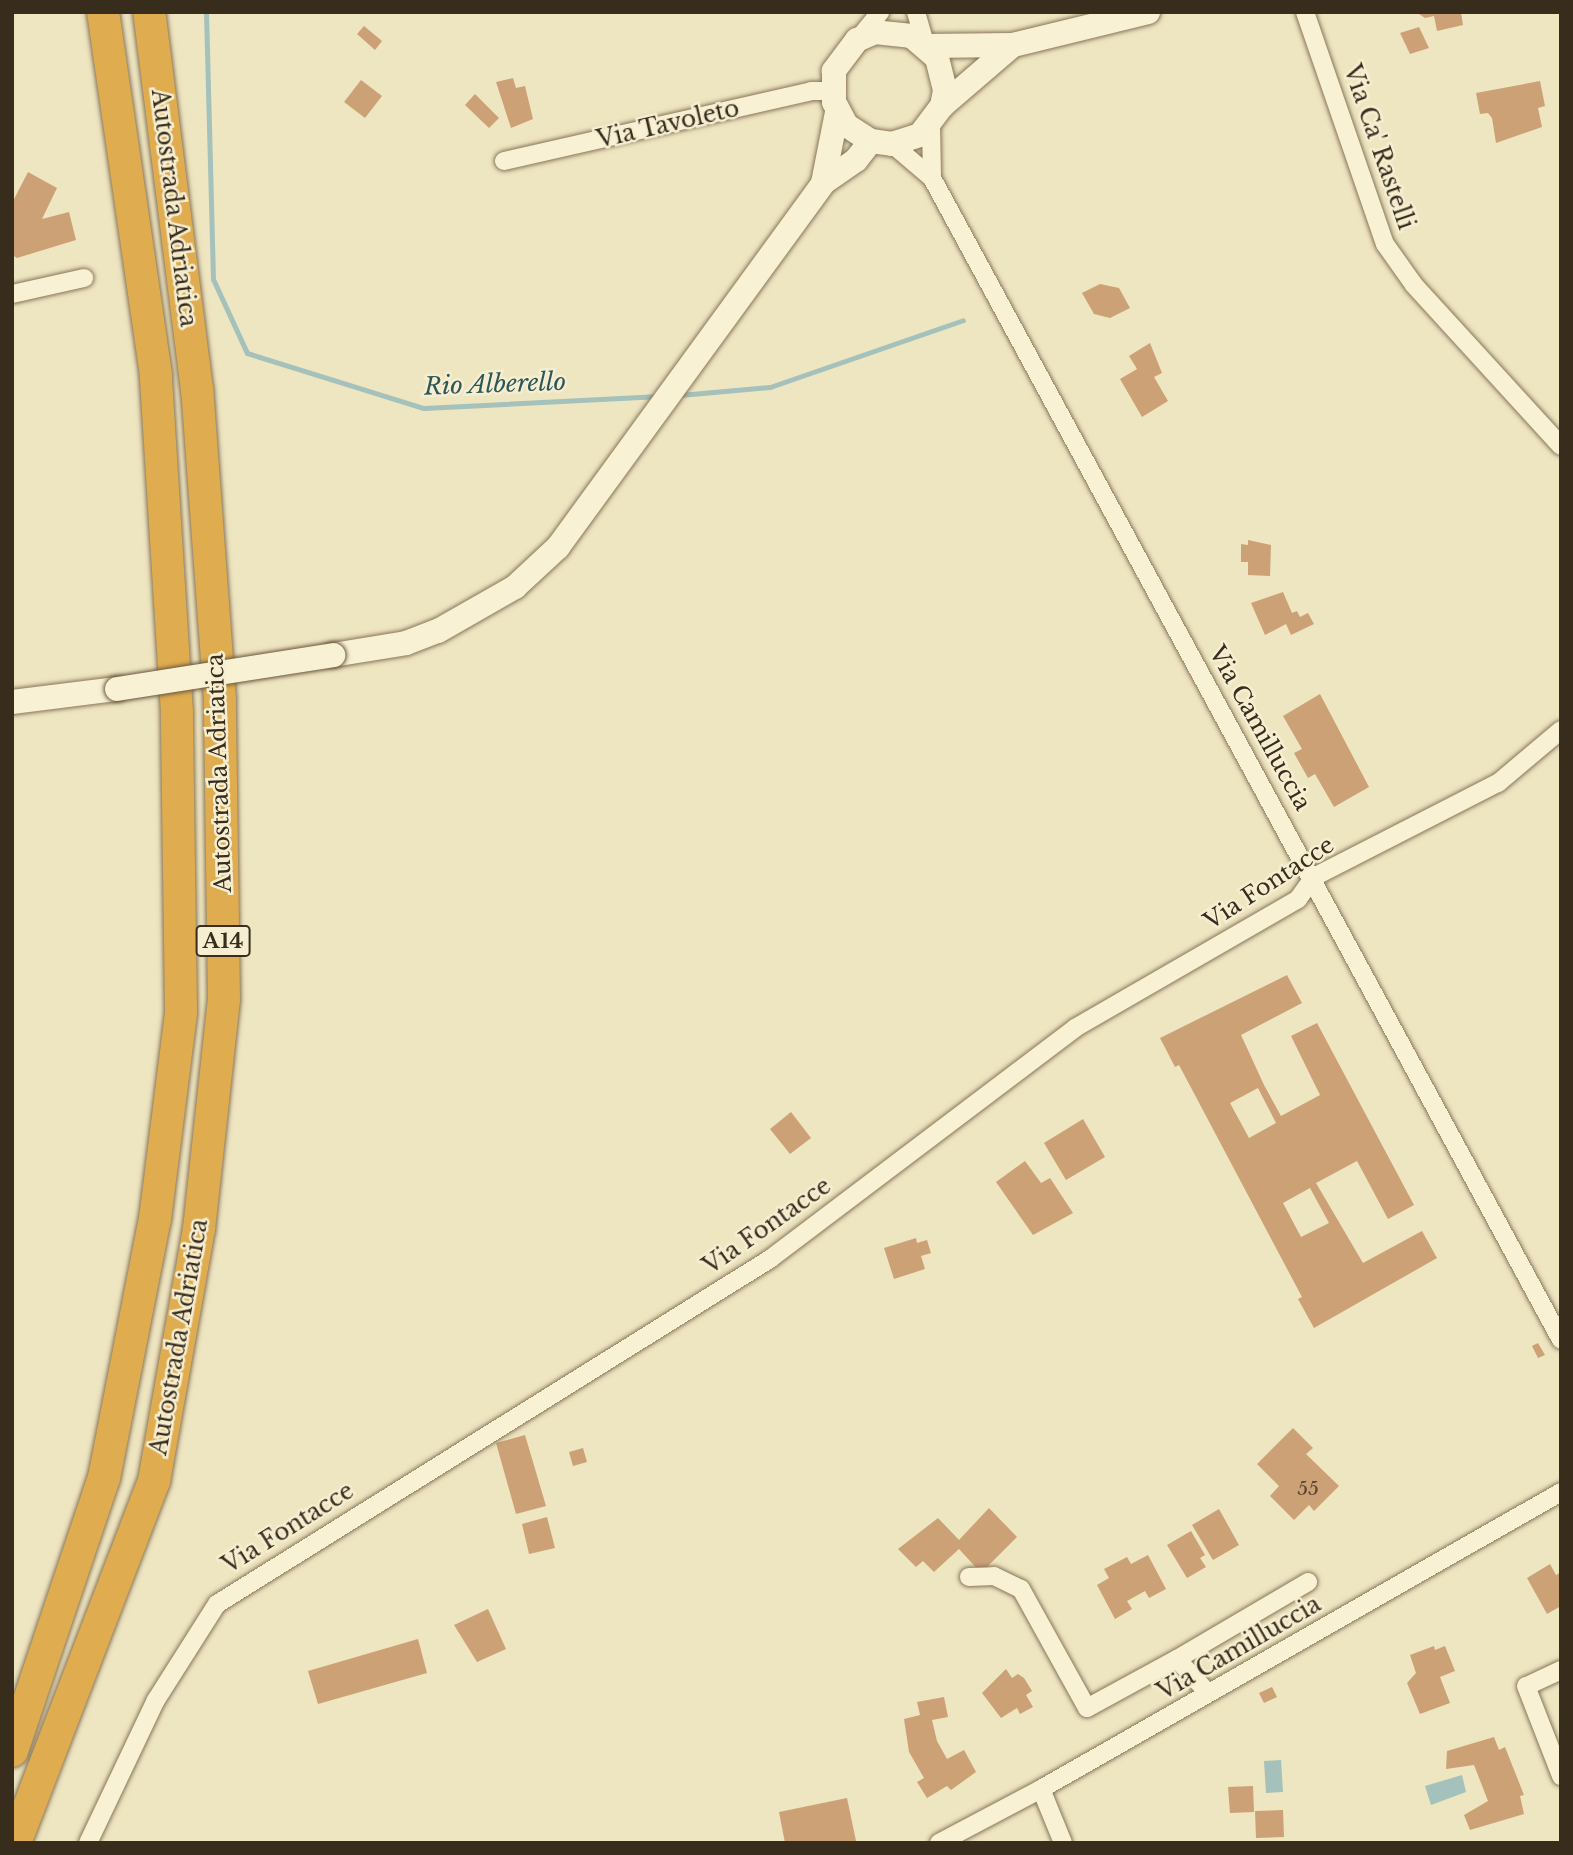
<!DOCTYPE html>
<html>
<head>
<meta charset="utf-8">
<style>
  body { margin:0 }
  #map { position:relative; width:1573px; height:1855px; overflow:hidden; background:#eee5c1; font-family:"Libre Baskerville",serif }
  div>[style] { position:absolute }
  .water>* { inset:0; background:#a4c1bb }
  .stream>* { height:5px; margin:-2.5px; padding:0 2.5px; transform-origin:2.5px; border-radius:2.5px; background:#a4c1bb }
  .building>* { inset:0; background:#cda176 }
  .roads { filter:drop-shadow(0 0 2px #887658) drop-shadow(0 0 2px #887658) }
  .minor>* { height:18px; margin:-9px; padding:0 9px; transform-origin:9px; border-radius:9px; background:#f9f1d4 }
  .secondary>* { height:24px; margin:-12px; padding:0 12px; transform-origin:12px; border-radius:12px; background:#f9f1d4 }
  .motorway>* { height:32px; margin:-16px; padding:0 16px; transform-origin:16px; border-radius:16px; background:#e0ac50 }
  .bridges { filter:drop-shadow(0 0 2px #6a573c) drop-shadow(0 0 2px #6a573c) }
  .secondary-bridge>* { height:24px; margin:-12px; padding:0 12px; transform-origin:12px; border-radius:12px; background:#f9f1d4 }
  span { translate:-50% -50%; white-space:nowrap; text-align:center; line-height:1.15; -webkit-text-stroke:5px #f6eed1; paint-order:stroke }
  .number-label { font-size:19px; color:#5d4933 }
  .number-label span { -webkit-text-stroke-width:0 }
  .shield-label span { padding:2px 5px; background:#f6eed1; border:2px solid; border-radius:5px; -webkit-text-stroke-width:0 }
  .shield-label { font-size:21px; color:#382c1d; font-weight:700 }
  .street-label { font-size:23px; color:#382c1d }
  .water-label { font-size:24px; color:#2c5758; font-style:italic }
  .frame { position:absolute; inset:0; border:14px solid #382c1d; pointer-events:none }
</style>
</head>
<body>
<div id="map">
  <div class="water">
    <div style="clip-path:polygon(1281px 1760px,1283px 1792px,1266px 1793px,1264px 1761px)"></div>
    <div style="clip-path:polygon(1462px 1775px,1466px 1792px,1431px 1805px,1425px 1786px)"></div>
  </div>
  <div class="stream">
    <div style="left:206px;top:12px;width:267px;rotate:88.5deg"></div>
    <div style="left:213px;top:279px;width:81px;rotate:65.3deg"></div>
    <div style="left:247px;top:353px;width:185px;rotate:17.3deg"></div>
    <div style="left:424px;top:408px;width:236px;rotate:-2.9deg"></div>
    <div style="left:680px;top:395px;width:90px;rotate:-5.1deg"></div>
    <div style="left:770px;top:387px;width:204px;rotate:-19.1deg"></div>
  </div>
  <div class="building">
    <div style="clip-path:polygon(1416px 12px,1461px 12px,1463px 25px,1437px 31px,1434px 16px,1425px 18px)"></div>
    <div style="clip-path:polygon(364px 26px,382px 41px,375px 50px,357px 34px)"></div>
    <div style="clip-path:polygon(1419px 27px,1429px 48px,1410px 54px,1400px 33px)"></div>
    <div style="clip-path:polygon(513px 78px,516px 88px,525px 86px,533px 119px,511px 128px,496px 82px)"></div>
    <div style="clip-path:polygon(361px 80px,382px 96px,365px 118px,344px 102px)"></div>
    <div style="clip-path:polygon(1540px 81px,1545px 106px,1538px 108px,1542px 127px,1496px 143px,1492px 118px,1488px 113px,1480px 114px,1476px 93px)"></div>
    <div style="clip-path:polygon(475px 94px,499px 118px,489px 128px,465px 105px)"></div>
    <div style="clip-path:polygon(28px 172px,57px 188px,42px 219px,69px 212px,76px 240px,17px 258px,12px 255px,12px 203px)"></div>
    <div style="clip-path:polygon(1100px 284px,1119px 288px,1130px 308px,1110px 318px,1094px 314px,1082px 293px)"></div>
    <div style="clip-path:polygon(1150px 343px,1162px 373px,1154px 377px,1168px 401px,1142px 417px,1120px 379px,1137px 369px,1129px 356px)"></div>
    <div style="clip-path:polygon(1248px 540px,1271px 545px,1270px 576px,1248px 575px,1248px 562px,1241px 562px,1241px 544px,1248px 545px)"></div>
    <div style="clip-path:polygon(1283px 592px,1292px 613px,1297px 611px,1300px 617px,1308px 613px,1314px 624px,1291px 635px,1286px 624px,1265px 635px,1251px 603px)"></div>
    <div style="clip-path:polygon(1320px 694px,1369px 787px,1334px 807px,1315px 774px,1308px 778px,1294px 753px,1302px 749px,1283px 716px)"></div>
    <div style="clip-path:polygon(evenodd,1287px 975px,1302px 1003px,1241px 1035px,1264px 1085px,1281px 1116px,1320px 1095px,1291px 1036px,1317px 1023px,1414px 1205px,1388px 1219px,1357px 1161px,1316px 1183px,1363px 1263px,1422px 1231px,1437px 1258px,1314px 1328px,1298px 1299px,1302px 1297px,1179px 1065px,1175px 1067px,1160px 1038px,1287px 975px,1258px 1088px,1276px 1123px,1249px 1138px,1230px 1103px,1258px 1088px,1287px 975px,1310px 1188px,1329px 1223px,1301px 1237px,1283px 1203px,1310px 1188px)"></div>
    <div style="clip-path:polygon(791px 1112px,811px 1138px,790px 1154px,770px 1129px)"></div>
    <div style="clip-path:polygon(1083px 1119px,1105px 1157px,1066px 1180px,1044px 1143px)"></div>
    <div style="clip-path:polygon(1025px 1161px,1041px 1183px,1050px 1178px,1073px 1213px,1033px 1235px,996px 1182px)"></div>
    <div style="clip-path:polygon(916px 1238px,917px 1243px,927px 1240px,931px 1253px,921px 1256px,925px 1269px,894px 1279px,884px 1248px)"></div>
    <div style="clip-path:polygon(1538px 1343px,1545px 1355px,1538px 1358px,1532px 1346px)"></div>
    <div style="clip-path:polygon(1293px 1428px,1313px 1448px,1306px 1454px,1339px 1486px,1314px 1511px,1309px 1505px,1294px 1520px,1270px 1496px,1279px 1486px,1257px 1464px)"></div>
    <div style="clip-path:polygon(525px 1435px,546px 1506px,516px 1514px,496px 1443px)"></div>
    <div style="clip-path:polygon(583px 1448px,587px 1462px,573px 1466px,569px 1452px)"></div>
    <div style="clip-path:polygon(989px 1508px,1017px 1537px,981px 1573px,959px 1549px,934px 1572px,923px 1561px,916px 1567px,898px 1549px,938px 1518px,959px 1540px)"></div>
    <div style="clip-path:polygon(1219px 1509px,1239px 1545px,1213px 1560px,1192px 1525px)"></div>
    <div style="clip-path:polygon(547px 1517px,555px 1548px,529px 1554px,522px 1524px)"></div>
    <div style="clip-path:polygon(1191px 1531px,1205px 1555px,1200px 1558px,1206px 1567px,1187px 1578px,1167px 1545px)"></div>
    <div style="clip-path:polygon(1148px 1555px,1166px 1589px,1149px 1598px,1145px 1591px,1127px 1601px,1132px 1609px,1115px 1619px,1097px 1585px,1109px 1578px,1104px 1569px,1127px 1557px,1131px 1564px)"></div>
    <div style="clip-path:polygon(1550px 1564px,1556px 1575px,1561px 1572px,1561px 1606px,1547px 1614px,1527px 1578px)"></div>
    <div style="clip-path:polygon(488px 1609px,506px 1649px,477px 1662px,454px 1625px)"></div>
    <div style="clip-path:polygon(418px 1639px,427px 1673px,318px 1704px,308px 1671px)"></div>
    <div style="clip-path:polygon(1434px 1646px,1435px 1650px,1445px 1646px,1455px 1671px,1440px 1677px,1450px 1703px,1420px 1714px,1407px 1683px,1416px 1673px,1410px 1655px)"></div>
    <div style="clip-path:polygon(1006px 1669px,1012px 1678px,1018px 1674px,1024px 1678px,1032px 1691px,1026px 1695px,1033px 1707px,1020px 1714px,1017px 1708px,1001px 1718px,982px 1693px)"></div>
    <div style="clip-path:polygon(1272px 1687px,1277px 1697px,1264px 1703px,1259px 1693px)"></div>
    <div style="clip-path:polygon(944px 1697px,948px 1717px,932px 1720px,937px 1741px,947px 1759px,964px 1750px,976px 1772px,951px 1790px,947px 1786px,927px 1798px,917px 1782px,924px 1778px,909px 1752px,904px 1719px,920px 1715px,917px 1702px)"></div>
    <div style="clip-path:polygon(1494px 1737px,1499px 1750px,1505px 1747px,1524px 1795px,1520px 1796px,1524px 1814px,1470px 1830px,1464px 1815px,1488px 1801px,1474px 1765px,1446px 1769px,1447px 1751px)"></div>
    <div style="clip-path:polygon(1253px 1786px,1254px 1812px,1230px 1813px,1228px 1787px)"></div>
    <div style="clip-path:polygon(847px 1798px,856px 1841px,785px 1843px,779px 1812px)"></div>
    <div style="clip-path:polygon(1283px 1810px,1284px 1837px,1256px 1838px,1255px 1811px)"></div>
  </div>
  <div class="roads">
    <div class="minor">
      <div style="left:916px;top:12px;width:35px;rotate:74deg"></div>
      <div style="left:1305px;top:12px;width:245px;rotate:71deg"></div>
      <div style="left:1385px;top:244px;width:50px;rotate:54.7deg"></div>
      <div style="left:1414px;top:285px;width:218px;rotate:47.6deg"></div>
      <div style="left:860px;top:37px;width:32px;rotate:-51deg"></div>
      <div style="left:931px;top:125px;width:53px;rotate:88.9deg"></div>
      <div style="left:892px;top:144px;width:52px;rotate:40.4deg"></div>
      <div style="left:932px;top:178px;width:1321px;rotate:61.57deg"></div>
      <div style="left:504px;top:161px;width:315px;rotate:-12.8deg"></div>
      <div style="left:811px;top:91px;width:21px"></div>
      <div style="left:12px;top:294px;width:74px;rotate:-12.5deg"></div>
      <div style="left:969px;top:1577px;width:25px;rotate:-2deg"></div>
      <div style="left:994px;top:1576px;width:30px;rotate:26deg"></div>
      <div style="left:1021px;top:1589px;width:136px;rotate:61deg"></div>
      <div style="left:1087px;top:1708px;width:102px;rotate:-28.6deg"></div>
      <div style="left:1177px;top:1659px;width:46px;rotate:47.6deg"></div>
      <div style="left:1177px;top:1659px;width:152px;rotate:-30.4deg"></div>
      <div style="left:1561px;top:1670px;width:38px;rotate:155deg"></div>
      <div style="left:1526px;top:1686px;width:97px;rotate:68.7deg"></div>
      <div style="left:1041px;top:1789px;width:58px;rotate:67.8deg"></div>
      <div style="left:88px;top:1843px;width:158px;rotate:-64.6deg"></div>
      <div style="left:156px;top:1700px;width:114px;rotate:-57.6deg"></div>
      <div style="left:217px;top:1604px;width:652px;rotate:-31.96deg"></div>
      <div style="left:770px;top:1259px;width:383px;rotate:-37.1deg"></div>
      <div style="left:1075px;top:1028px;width:258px;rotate:-30deg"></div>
      <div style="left:1298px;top:899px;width:27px;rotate:-54deg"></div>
      <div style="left:1314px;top:877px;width:207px;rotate:-27.1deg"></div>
      <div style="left:1498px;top:783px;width:82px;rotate:-40.1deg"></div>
      <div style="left:939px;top:1843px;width:115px;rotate:-27.9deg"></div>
      <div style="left:1041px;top:1789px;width:599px;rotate:-29.73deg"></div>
    </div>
    <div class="secondary">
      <div style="left:926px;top:46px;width:87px;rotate:-0.7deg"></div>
      <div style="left:1013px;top:45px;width:139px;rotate:-13.7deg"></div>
      <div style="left:942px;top:106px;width:16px;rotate:-79deg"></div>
      <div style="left:945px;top:90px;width:33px;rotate:-104deg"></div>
      <div style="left:937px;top:58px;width:33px;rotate:-139deg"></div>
      <div style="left:912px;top:36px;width:37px;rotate:-174deg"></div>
      <div style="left:875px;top:32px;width:20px;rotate:156deg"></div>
      <div style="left:857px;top:40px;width:39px;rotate:127deg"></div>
      <div style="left:834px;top:71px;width:31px;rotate:90deg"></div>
      <div style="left:834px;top:102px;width:26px;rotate:62deg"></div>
      <div style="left:846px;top:125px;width:30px;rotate:33deg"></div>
      <div style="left:871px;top:141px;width:21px;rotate:8deg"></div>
      <div style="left:892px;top:144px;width:29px;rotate:-18deg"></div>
      <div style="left:920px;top:135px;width:36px;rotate:-53deg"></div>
      <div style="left:942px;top:106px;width:94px;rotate:-40.7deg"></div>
      <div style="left:823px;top:183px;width:72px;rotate:-78.8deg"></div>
      <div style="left:333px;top:655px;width:74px;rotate:-9.3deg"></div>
      <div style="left:406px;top:643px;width:34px;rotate:-21deg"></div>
      <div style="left:438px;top:631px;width:89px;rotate:-29.7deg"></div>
      <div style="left:515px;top:587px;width:59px;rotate:-42.9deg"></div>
      <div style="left:558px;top:547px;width:450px;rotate:-53.9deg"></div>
      <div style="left:823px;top:183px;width:40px;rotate:-34.9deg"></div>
      <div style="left:856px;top:160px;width:24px;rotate:-52deg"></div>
      <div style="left:12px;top:702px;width:106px;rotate:-7.1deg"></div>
    </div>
    <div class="motorway">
      <div style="left:12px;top:1751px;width:288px;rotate:-71.4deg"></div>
      <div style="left:104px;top:1478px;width:264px;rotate:-78.9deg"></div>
      <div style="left:155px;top:1219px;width:209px;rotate:-82.8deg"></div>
      <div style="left:181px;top:1012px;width:299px;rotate:-90.8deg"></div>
      <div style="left:177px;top:713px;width:339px;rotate:-93.6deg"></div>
      <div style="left:156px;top:375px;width:367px;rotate:-98.3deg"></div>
      <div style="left:15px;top:1843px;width:388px;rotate:-69deg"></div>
      <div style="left:154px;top:1481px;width:256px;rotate:-79.9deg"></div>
      <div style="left:199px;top:1229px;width:230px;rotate:-83.8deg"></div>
      <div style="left:224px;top:1000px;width:300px;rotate:-90.8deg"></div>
      <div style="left:220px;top:700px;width:311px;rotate:-94.2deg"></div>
      <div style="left:197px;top:390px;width:381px;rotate:-97.2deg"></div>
    </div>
  </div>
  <div class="bridges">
    <div class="secondary-bridge">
      <div style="left:117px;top:689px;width:219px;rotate:-8.9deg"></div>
    </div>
  </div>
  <div class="number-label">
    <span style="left:1308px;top:1489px">55</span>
  </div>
  <div class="shield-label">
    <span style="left:223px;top:941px">A14</span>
  </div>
  <div class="street-label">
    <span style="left:668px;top:124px;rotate:-13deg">Via Tavoleto</span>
    <span style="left:1379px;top:147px;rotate:71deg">Via Ca' Rastelli</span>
    <span style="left:174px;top:208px;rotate:83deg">Autostrada Adriatica</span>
    <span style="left:1260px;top:728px;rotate:61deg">Via Camilluccia</span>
    <span style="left:219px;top:773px;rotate:-92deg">Autostrada Adriatica</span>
    <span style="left:1269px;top:883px;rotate:-33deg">Via Fontacce</span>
    <span style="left:767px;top:1226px;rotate:-35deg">Via Fontacce</span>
    <span style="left:179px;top:1337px;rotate:-80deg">Autostrada Adriatica</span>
    <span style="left:288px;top:1528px;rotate:-32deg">Via Fontacce</span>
    <span style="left:1239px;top:1648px;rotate:-30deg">Via Camilluccia</span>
  </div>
  <div class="water-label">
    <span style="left:495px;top:384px;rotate:-2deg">Rio Alberello</span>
  </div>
  <div class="frame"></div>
</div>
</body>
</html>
